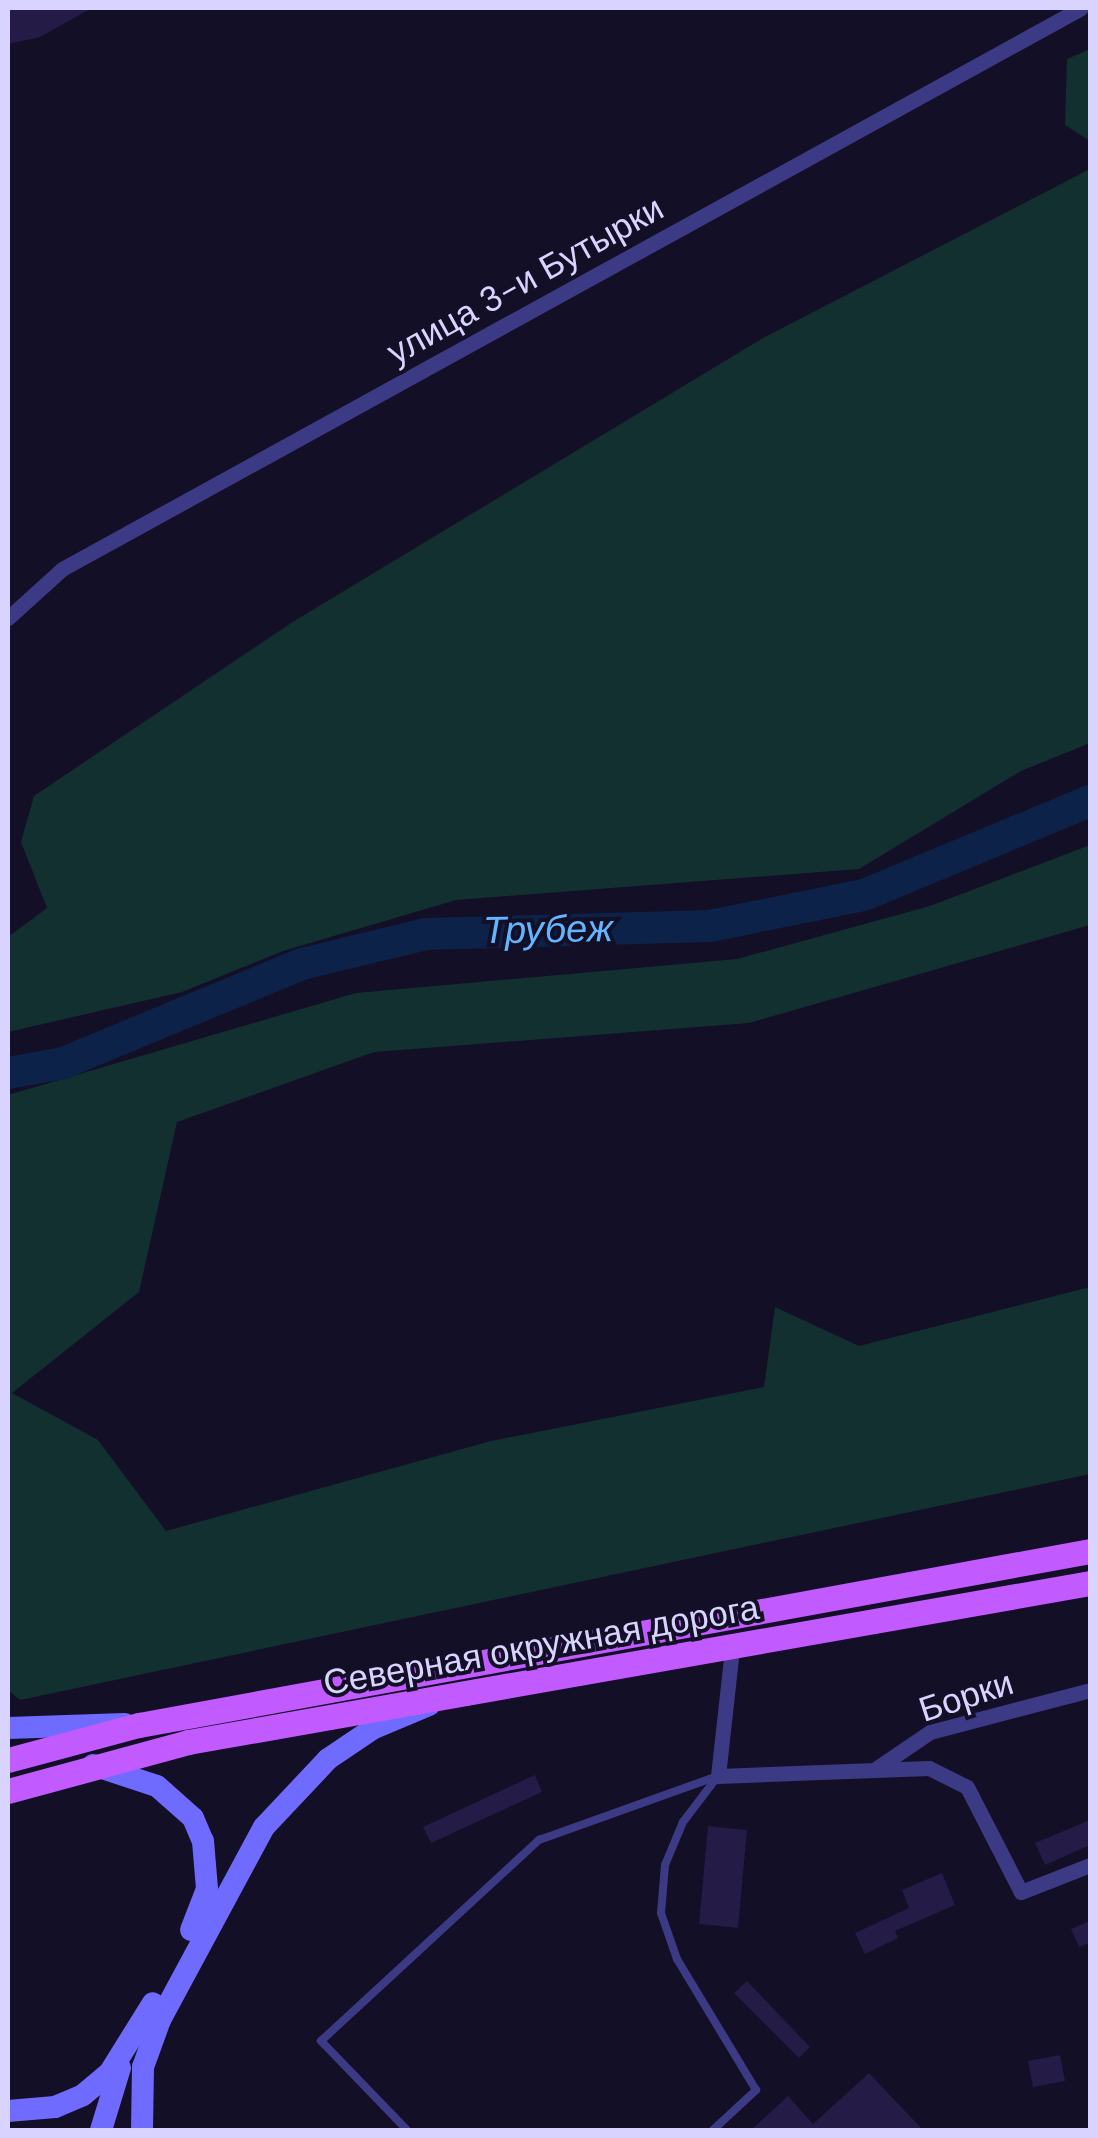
<!DOCTYPE html>
<html>
<head>
<meta charset="utf-8">
<style>
  body { margin:0 }
  #map { position:relative; width:1098px; height:2138px; overflow:hidden; background:#130f26; font-family:"DM Sans",sans-serif }
  div>[style] { position:absolute }
  .green>* { inset:0; background:#12302f }
  .river>* { height:32px; margin:-16px; padding:0 16px; transform-origin:16px; border-radius:16px; background:#0c2248 }
  .building>* { inset:0; background:#241b47 }
  .lane>* { height:8px; margin:-4px; padding:0 4px; transform-origin:4px; border-radius:4px; background:#3d3a85 }
  .street>* { height:15px; margin:-7.5px; padding:0 7.5px; transform-origin:7.5px; border-radius:7.5px; background:#3d3a85 }
  .secondary>* { height:22px; margin:-11px; padding:0 11px; transform-origin:11px; border-radius:11px; background:#6f6bff }
  .primary>* { height:25px; margin:-12.5px; padding:0 12.5px; transform-origin:12.5px; border-radius:12.5px; background:#c25bff }
  span { translate:-50% -50%; white-space:nowrap; text-align:center; line-height:1.15; -webkit-text-stroke:8px #130f26; paint-order:stroke }
  .street-label { font-size:35px; color:#d9d4ff }
  .water-label { font-size:38px; color:#62b6ff; font-style:italic }
  .frame { position:absolute; inset:0; border:10px solid #d9d4ff; pointer-events:none }
</style>
</head>
<body>
<div id="map">
  <div class="green">
    <div style="clip-path:polygon(1090px 49px,1090px 141px,1065px 125px,1067px 59px)"></div>
    <div style="clip-path:polygon(1090px 169px,1090px 743px,1021px 771px,859px 869px,456px 900px,283px 951px,182px 992px,8px 1032px,8px 937px,47px 908px,21px 842px,34px 796px,291px 623px,763px 338px)"></div>
    <div style="clip-path:polygon(1090px 845px,1090px 925px,749px 1023px,374px 1052px,177px 1122px,139px 1292px,12px 1393px,98px 1440px,166px 1531px,491px 1441px,764px 1387px,775px 1307px,859px 1346px,1090px 1287px,1090px 1474px,20px 1700px,8px 1690px,8px 1095px,356px 993px,737px 959px,930px 906px)"></div>
  </div>
  <div class="river">
    <div style="left:8px;top:1073px;width:56px;rotate:-10.3deg"></div>
    <div style="left:63px;top:1063px;width:259px;rotate:-22.5deg"></div>
    <div style="left:302px;top:964px;width:128px;rotate:-13.6deg"></div>
    <div style="left:426px;top:934px;width:284px;rotate:-1.6deg"></div>
    <div style="left:710px;top:926px;width:157px;rotate:-11.4deg"></div>
    <div style="left:864px;top:895px;width:245px;rotate:-22.6deg"></div>
  </div>
  <div class="building">
    <div style="clip-path:polygon(8px 8px,92px 8px,40px 37px,8px 44px)"></div>
    <div style="clip-path:polygon(535px 1775px,542px 1792px,431px 1843px,423px 1827px)"></div>
    <div style="clip-path:polygon(1090px 1820px,1090px 1845px,1045px 1865px,1035px 1843px)"></div>
    <div style="clip-path:polygon(708px 1826px,747px 1830px,738px 1928px,699px 1924px)"></div>
    <div style="clip-path:polygon(942px 1873px,955px 1905px,895px 1931px,898px 1938px,865px 1954px,855px 1933px,909px 1908px,902px 1890px)"></div>
    <div style="clip-path:polygon(1090px 1921px,1090px 1943px,1079px 1947px,1071px 1929px)"></div>
    <div style="clip-path:polygon(747px 1981px,810px 2047px,799px 2058px,734px 1993px)"></div>
    <div style="clip-path:polygon(1060px 2055px,1065px 2081px,1033px 2087px,1028px 2061px)"></div>
    <div style="clip-path:polygon(869px 2073px,923px 2130px,751px 2130px,788px 2096px,813px 2124px)"></div>
  </div>
  <div class="lane">
    <div style="left:407px;top:2130px;width:124px;rotate:-134deg"></div>
    <div style="left:321px;top:2041px;width:297px;rotate:-42.7deg"></div>
    <div style="left:539px;top:1840px;width:190px;rotate:-19.7deg"></div>
    <div style="left:713px;top:2130px;width:59px;rotate:-42.9deg"></div>
    <div style="left:756px;top:2090px;width:153px;rotate:-121.1deg"></div>
    <div style="left:677px;top:1959px;width:49px;rotate:-109.2deg"></div>
    <div style="left:661px;top:1913px;width:48px;rotate:-85.2deg"></div>
    <div style="left:665px;top:1865px;width:47px;rotate:-67.3deg"></div>
    <div style="left:683px;top:1822px;width:58px;rotate:-52.7deg"></div>
  </div>
  <div class="street">
    <div style="left:8px;top:618px;width:73px;rotate:-42.2deg"></div>
    <div style="left:62px;top:569px;width:1163px;rotate:-28.83deg"></div>
    <div style="left:732px;top:1649px;width:128px;rotate:96.3deg"></div>
    <div style="left:718px;top:1776px;width:211px;rotate:-2.2deg"></div>
    <div style="left:929px;top:1768px;width:42px;rotate:26.6deg"></div>
    <div style="left:967px;top:1787px;width:118px;rotate:62.8deg"></div>
    <div style="left:1021px;top:1892px;width:74px;rotate:-21.4deg"></div>
    <div style="left:874px;top:1770px;width:68px;rotate:-34.2deg"></div>
    <div style="left:930px;top:1732px;width:165px;rotate:-14.7deg"></div>
  </div>
  <div class="secondary">
    <div style="left:8px;top:1728px;width:117px;rotate:-2deg"></div>
    <div style="left:93px;top:1765px;width:67px;rotate:18.2deg"></div>
    <div style="left:157px;top:1786px;width:48px;rotate:41.6deg"></div>
    <div style="left:193px;top:1818px;width:25px;rotate:67deg"></div>
    <div style="left:203px;top:1841px;width:48px;rotate:85.2deg"></div>
    <div style="left:207px;top:1889px;width:44px;rotate:111.3deg"></div>
    <div style="left:8px;top:2111px;width:47px;rotate:-4.9deg"></div>
    <div style="left:55px;top:2107px;width:30px;rotate:-23deg"></div>
    <div style="left:83px;top:2095px;width:35px;rotate:-40deg"></div>
    <div style="left:110px;top:2072px;width:81px;rotate:-58.1deg"></div>
    <div style="left:101px;top:2130px;width:65px;rotate:-73deg"></div>
    <div style="left:142px;top:2130px;width:63px;rotate:-89.1deg"></div>
    <div style="left:143px;top:2067px;width:50px;rotate:-70.1deg"></div>
    <div style="left:160px;top:2020px;width:219px;rotate:-61.7deg"></div>
    <div style="left:264px;top:1827px;width:93px;rotate:-46.7deg"></div>
    <div style="left:328px;top:1759px;width:55px;rotate:-34deg"></div>
    <div style="left:374px;top:1728px;width:60px;rotate:-22.7deg"></div>
  </div>
  <div class="primary">
    <div style="left:8px;top:1760px;width:136px;rotate:-15deg"></div>
    <div style="left:139px;top:1725px;width:967px;rotate:-10.37deg"></div>
    <div style="left:8px;top:1791px;width:187px;rotate:-15.2deg"></div>
    <div style="left:188px;top:1742px;width:916px;rotate:-10deg"></div>
  </div>
  <div class="street-label">
    <span style="left:525px;top:280px;rotate:-29deg">улица 3-и Бутырки</span>
    <span style="left:541px;top:1645px;rotate:-10deg">Северная окружная дорога</span>
    <span style="left:966px;top:1696px;rotate:-18deg">Борки</span>
  </div>
  <div class="water-label">
    <span style="left:548px;top:930px;rotate:-1deg">Трубеж</span>
  </div>
  <div class="frame"></div>
</div>
</body>
</html>
